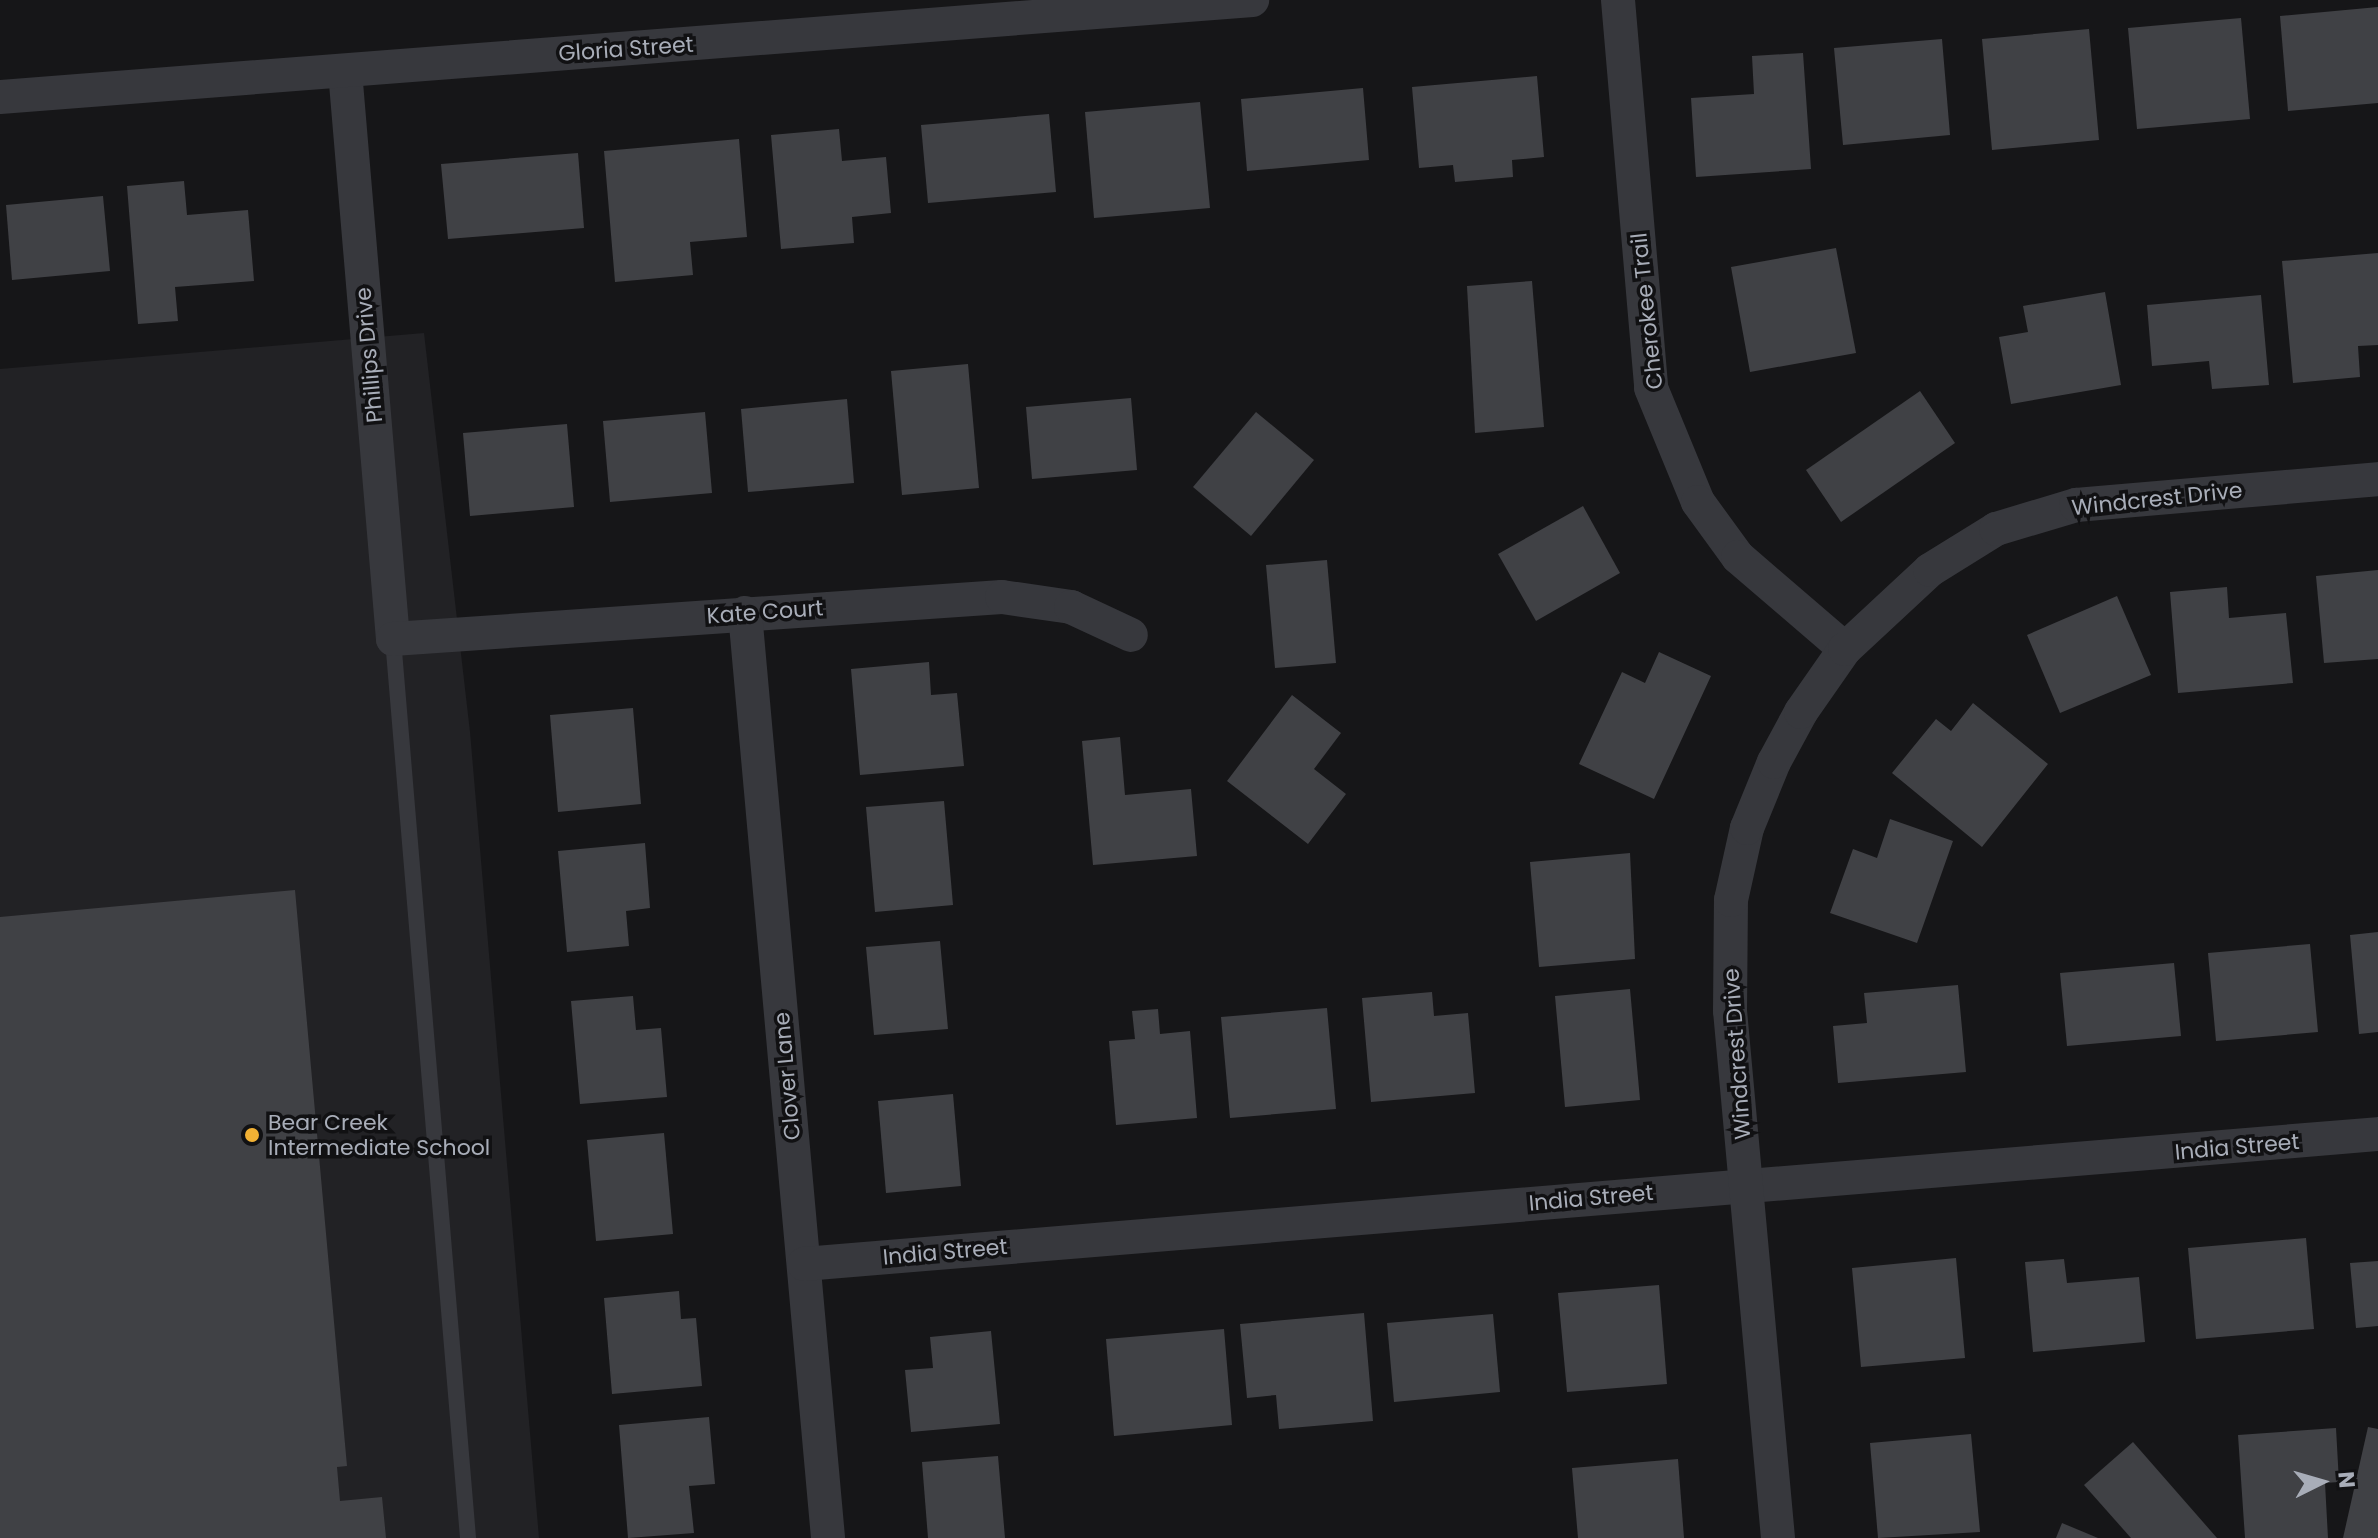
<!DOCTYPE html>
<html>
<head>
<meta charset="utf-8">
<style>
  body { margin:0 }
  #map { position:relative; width:2378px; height:1538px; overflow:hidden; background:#161618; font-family:Poppins,sans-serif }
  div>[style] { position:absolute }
  .built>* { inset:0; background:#222225 }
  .building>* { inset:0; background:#404145 }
  .service>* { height:16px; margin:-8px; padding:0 8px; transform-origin:8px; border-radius:8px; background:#37383d }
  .minor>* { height:34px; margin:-17px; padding:0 17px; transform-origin:17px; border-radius:17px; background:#37383d }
  .dots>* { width:22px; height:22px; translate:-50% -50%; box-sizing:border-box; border:4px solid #111113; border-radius:50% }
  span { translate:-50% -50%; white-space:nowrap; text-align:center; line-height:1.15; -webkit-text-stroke:7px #111113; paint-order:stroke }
  .street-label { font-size:22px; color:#a8adb8 }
  .poi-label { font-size:22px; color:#a8adb8 }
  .left { translate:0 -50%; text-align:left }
  .north { position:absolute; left:2282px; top:1442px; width:80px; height:80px; -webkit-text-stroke:6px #111113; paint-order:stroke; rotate:85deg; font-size:22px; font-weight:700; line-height:32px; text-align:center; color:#a8adb8 }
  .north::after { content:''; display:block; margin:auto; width:28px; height:36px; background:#a8adb8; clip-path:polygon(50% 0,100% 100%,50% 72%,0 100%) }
</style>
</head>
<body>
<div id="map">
  <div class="built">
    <div style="clip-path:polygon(424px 333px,470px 732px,539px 1538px,0 1538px,0 369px)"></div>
  </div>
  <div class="building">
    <div style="clip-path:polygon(2378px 7px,2378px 103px,2288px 111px,2280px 16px)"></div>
    <div style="clip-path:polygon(2241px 18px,2250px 119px,2137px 129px,2128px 28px)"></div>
    <div style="clip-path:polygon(2089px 29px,2099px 140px,1992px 150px,1982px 39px)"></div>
    <div style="clip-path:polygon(1942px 39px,1950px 135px,1843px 145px,1834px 48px)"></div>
    <div style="clip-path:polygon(1803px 53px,1811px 169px,1696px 177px,1691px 98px,1754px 94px,1752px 56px)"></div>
    <div style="clip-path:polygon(1537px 76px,1544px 157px,1512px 160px,1513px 177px,1455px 182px,1453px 165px,1419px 168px,1412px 87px)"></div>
    <div style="clip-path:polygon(1363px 88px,1369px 160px,1247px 171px,1241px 99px)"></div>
    <div style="clip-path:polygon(1200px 102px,1210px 208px,1094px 218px,1085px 112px)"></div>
    <div style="clip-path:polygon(1049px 114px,1056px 192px,928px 203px,921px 125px)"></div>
    <div style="clip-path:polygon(839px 129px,842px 161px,886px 157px,891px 213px,852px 217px,854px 243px,781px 249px,771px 135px)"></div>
    <div style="clip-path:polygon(739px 139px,747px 237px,690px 242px,693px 275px,615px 282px,604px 151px)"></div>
    <div style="clip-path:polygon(578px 153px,584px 228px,448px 239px,441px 164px)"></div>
    <div style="clip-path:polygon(184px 181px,187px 215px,248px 210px,254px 281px,175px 287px,178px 321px,138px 324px,127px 186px)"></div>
    <div style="clip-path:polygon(103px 196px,110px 271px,12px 280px,6px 205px)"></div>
    <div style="clip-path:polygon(1836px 248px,1856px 353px,1750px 372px,1731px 267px)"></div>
    <div style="clip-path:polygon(2378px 253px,2378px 345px,2358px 346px,2360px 377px,2293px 383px,2282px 261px)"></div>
    <div style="clip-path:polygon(1532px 281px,1544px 427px,1475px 433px,1467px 286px)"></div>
    <div style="clip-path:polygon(2105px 292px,2121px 385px,2011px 404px,1999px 337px,2028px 332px,2023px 306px)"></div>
    <div style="clip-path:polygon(2261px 295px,2269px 385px,2212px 389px,2209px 361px,2152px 366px,2147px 305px)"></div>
    <div style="clip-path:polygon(968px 364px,979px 488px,902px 495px,891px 371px)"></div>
    <div style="clip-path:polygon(1920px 391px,1955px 443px,1841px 522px,1806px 470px)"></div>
    <div style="clip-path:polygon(1131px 398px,1137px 470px,1032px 479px,1026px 407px)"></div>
    <div style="clip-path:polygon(847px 399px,854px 483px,748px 492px,741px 409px)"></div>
    <div style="clip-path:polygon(705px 412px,712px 493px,610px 502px,603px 421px)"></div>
    <div style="clip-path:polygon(1256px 412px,1314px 460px,1251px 536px,1193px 487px)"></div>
    <div style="clip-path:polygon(567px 424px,574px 507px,470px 516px,463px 433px)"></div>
    <div style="clip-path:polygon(1583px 506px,1620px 573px,1536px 621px,1498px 554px)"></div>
    <div style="clip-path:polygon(1327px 560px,1336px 663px,1275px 668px,1266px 565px)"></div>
    <div style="clip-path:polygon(2378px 570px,2378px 659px,2324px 663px,2316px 576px)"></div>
    <div style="clip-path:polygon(2227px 587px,2229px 618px,2286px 613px,2293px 683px,2178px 693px,2170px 592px)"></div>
    <div style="clip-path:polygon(2117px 596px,2151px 675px,2060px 713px,2027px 635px)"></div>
    <div style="clip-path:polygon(1659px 652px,1711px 676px,1654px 799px,1579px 764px,1622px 672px,1645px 683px)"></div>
    <div style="clip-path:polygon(929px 662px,931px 695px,957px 693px,964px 766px,860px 775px,851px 669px)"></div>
    <div style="clip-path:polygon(1292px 695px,1341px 733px,1314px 769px,1346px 794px,1308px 844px,1227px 781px)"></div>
    <div style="clip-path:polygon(1973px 703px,2048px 764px,1982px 847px,1892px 773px,1936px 719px,1951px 731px)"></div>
    <div style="clip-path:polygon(633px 708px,641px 804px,558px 812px,550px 715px)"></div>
    <div style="clip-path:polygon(1120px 737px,1125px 795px,1191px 789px,1197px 856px,1093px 865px,1082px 741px)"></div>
    <div style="clip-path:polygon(944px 801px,953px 905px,875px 912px,866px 807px)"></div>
    <div style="clip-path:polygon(1890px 819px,1953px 841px,1917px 943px,1830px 913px,1853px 849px,1877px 858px)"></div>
    <div style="clip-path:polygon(645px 843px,650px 908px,626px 911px,629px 946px,567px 952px,558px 851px)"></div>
    <div style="clip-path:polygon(1630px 853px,1635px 959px,1539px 967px,1530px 862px)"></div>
    <div style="clip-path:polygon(295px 890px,347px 1466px,337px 1467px,340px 1501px,382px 1497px,386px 1538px,0 1538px,0 917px)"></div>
    <div style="clip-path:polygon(2378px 932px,2378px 1032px,2359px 1034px,2350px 935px)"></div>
    <div style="clip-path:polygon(940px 941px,948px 1029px,874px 1035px,866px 947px)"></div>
    <div style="clip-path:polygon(2310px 944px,2318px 1032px,2216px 1041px,2208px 953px)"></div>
    <div style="clip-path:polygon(2174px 963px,2181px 1036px,2067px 1046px,2060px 973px)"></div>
    <div style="clip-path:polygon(1958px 985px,1966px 1072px,1838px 1083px,1833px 1026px,1867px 1023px,1864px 993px)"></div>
    <div style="clip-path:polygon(1630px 989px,1640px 1100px,1565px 1107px,1555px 996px)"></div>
    <div style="clip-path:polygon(1432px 992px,1434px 1016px,1468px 1013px,1475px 1093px,1371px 1102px,1362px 998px)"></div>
    <div style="clip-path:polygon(633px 996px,636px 1030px,661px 1028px,667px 1097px,580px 1104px,571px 1001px)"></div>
    <div style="clip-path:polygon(1327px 1008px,1336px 1109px,1230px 1118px,1221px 1017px)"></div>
    <div style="clip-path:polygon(1158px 1009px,1160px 1034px,1190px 1031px,1197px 1118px,1116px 1125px,1109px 1041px,1135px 1039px,1132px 1011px)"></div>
    <div style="clip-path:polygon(953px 1094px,961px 1186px,886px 1193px,878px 1101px)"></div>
    <div style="clip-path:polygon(664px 1133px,673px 1234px,596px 1241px,587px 1140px)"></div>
    <div style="clip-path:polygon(2306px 1238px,2314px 1329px,2196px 1339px,2188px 1248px)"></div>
    <div style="clip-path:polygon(1956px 1258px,1965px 1358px,1861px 1367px,1852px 1268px)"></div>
    <div style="clip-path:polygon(2064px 1259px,2067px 1283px,2139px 1277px,2145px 1342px,2033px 1352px,2025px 1262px)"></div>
    <div style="clip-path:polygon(2378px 1261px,2378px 1326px,2356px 1328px,2350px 1263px)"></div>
    <div style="clip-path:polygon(1659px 1285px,1667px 1384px,1567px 1392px,1558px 1293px)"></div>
    <div style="clip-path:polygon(679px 1291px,681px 1319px,696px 1318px,702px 1386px,612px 1394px,604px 1298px)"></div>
    <div style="clip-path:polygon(1364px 1313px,1373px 1421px,1279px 1429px,1276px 1395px,1247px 1398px,1240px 1324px)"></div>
    <div style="clip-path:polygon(1493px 1314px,1500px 1392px,1394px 1402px,1387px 1323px)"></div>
    <div style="clip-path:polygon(1224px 1329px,1232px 1425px,1114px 1436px,1106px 1339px)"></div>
    <div style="clip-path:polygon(991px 1331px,1000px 1424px,911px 1432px,905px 1370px,933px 1368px,930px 1337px)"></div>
    <div style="clip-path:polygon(709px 1417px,715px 1484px,689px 1486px,694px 1533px,628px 1538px,619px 1425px)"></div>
    <div style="clip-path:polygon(2368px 1427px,2378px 1429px,2378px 1538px,2343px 1538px)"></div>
    <div style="clip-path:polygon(2336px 1428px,2339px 1482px,2325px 1483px,2328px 1538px,2245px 1538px,2238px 1435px)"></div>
    <div style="clip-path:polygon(1971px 1434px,1980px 1532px,1878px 1538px,1870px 1443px)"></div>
    <div style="clip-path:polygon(2133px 1442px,2217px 1538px,2131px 1538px,2084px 1485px)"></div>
    <div style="clip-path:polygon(998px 1456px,1005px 1538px,928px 1538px,922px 1462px)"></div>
    <div style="clip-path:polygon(1678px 1459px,1684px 1538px,1578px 1538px,1572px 1468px)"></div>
    <div style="clip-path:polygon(2062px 1523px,2098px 1538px,2056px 1538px)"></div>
  </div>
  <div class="service">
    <div style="left:393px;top:639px;width:902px;rotate:85.23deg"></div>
  </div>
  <div class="minor">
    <div style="left:1618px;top:0;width:389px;rotate:85.1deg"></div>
    <div style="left:1651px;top:388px;width:123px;rotate:67.6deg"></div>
    <div style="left:1698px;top:502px;width:68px;rotate:54deg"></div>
    <div style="left:1738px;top:557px;width:141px;rotate:40.7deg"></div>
    <div style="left:345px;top:71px;width:570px;rotate:85.17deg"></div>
    <div style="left:393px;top:639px;width:610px;rotate:-3.95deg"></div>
    <div style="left:1002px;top:597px;width:70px;rotate:8.2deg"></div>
    <div style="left:1071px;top:607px;width:66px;rotate:25deg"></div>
    <div style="left:0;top:97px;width:1256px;rotate:-4.43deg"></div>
    <div style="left:745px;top:613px;width:929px;rotate:84.87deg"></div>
    <div style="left:804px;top:1264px;width:1579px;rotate:-4.72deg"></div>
    <div style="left:1778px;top:1538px;width:529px;rotate:-95.2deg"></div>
    <div style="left:1730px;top:1011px;width:111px;rotate:-89.5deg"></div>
    <div style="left:1731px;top:900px;width:74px;rotate:-77.5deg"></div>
    <div style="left:1747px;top:828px;width:71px;rotate:-67.8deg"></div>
    <div style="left:1774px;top:762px;width:57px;rotate:-61.6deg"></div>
    <div style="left:1801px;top:712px;width:77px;rotate:-55.1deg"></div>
    <div style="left:1845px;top:649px;width:116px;rotate:-42.9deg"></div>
    <div style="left:1930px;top:570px;width:78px;rotate:-31.8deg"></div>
    <div style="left:1996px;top:529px;width:84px;rotate:-16.7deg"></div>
    <div style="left:2076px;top:505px;width:303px;rotate:-4.9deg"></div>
  </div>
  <div class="dots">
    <div style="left:252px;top:1135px;background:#f2b134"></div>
  </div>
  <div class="street-label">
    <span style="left:626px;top:49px;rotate:-4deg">Gloria Street</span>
    <span style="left:1647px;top:311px;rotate:-96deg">Cherokee Trail</span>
    <span style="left:369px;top:355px;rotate:-95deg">Phillips Drive</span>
    <span style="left:2157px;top:499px;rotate:-6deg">Windcrest Drive</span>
    <span style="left:765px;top:612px;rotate:-4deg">Kate Court</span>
    <span style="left:1737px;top:1054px;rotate:-94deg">Windcrest Drive</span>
    <span style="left:787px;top:1076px;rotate:-95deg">Clover Lane</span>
    <span style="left:2237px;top:1147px;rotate:-5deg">India Street</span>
    <span style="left:1591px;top:1198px;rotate:-5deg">India Street</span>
    <span style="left:945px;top:1252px;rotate:-5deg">India Street</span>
  </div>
  <div class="poi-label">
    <span class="left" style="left:268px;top:1135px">Bear Creek<br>Intermediate School</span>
  </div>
  <div class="north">N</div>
</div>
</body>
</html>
